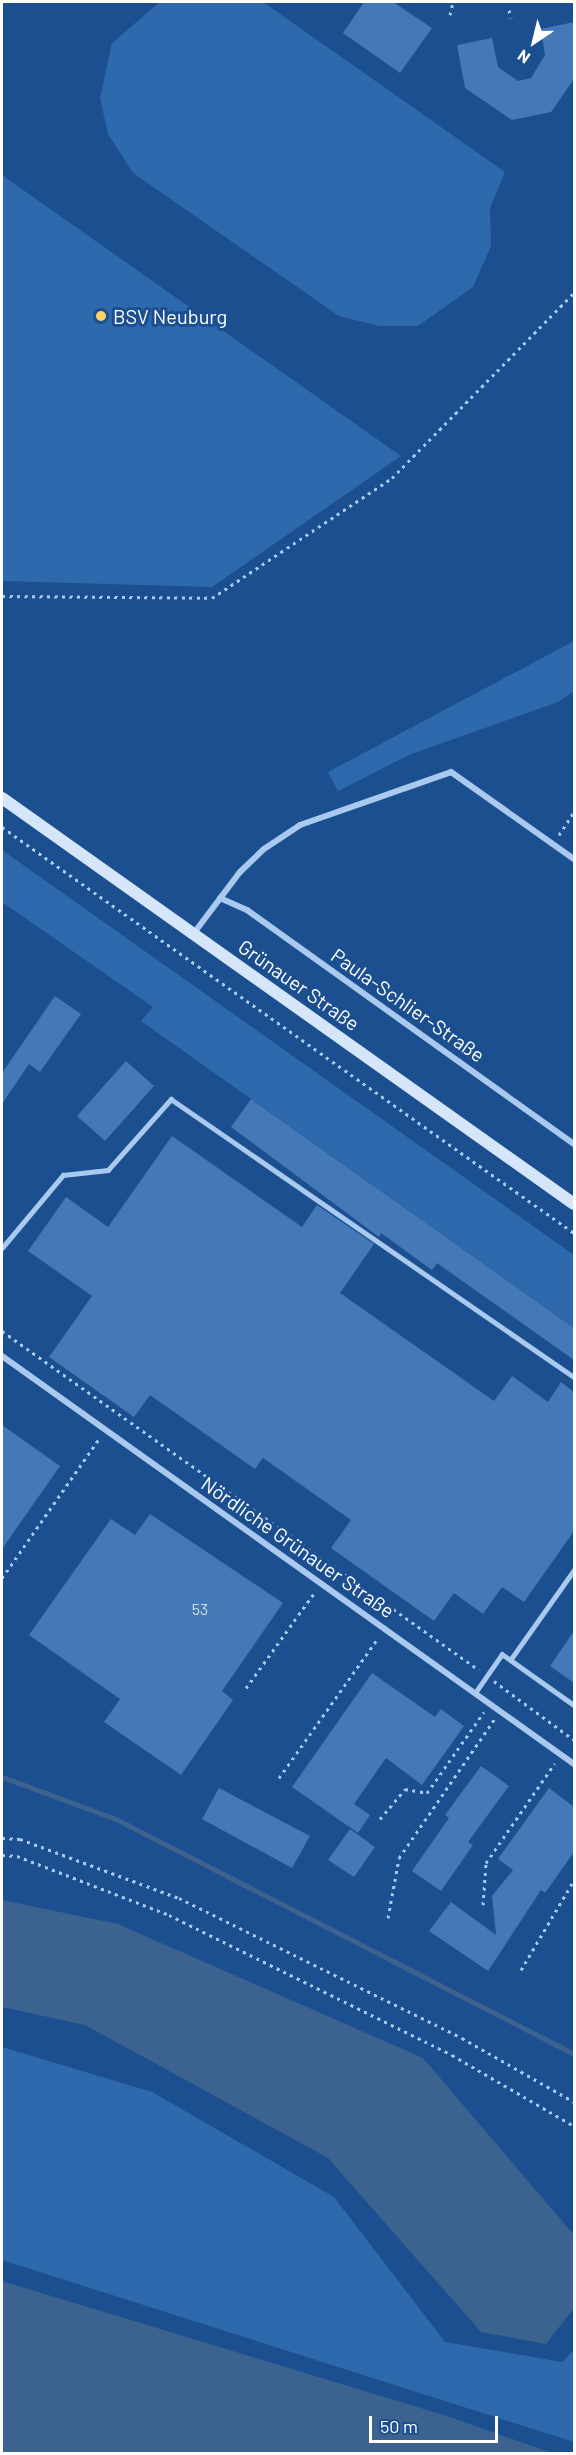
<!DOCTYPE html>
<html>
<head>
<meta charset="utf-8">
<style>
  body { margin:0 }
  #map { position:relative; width:576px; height:2455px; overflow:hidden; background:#1b4f8f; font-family:Barlow,sans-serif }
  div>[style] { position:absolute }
  .green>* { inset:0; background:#2e69ad }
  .water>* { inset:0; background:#3c6290 }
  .stream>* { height:5px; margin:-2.5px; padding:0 2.5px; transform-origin:2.5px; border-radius:2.5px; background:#3c6290 }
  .building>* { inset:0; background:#4478b7 }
  .path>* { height:3px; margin-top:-1.5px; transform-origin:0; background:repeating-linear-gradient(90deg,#a9c9ee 0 3px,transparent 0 7.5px) }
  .lane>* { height:4.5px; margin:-2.25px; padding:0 2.25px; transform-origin:2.25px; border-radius:2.25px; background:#a9c9ee }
  .street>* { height:6px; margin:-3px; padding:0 3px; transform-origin:3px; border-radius:3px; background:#a9c9ee }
  .secondary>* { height:12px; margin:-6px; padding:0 6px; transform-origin:6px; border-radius:6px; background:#d6e6fa }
  .dots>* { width:16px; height:16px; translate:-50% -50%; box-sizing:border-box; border:3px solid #1b4f8f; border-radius:50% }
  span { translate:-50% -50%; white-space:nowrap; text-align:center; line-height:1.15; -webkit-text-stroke:6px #1b4f8f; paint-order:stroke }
  .number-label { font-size:16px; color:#d0dded }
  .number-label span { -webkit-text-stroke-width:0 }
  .poi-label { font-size:20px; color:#fff }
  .left { translate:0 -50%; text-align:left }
  .street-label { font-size:20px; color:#fff }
  .frame { position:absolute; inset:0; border:3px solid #fff; pointer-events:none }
  .north { position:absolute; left:504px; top:12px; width:60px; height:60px; -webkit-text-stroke:4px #1b4f8f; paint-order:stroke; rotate:215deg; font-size:16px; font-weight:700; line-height:24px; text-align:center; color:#fff }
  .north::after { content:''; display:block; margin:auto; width:21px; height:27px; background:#fff; clip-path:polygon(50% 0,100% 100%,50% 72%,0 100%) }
  .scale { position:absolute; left:369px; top:2416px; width:129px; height:27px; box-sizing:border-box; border:3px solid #fff; border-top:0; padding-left:8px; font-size:18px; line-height:21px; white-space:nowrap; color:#fff; -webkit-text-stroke:4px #1b4f8f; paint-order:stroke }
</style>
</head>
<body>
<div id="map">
  <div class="green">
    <div style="clip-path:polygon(160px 2px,263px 2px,505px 172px,490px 208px,491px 246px,473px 287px,418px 326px,379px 326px,339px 316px,133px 173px,108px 134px,100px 98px,112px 43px)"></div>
    <div style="clip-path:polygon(2px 175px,401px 456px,212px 587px,2px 581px)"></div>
    <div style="clip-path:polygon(574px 641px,574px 691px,558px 702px,409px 755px,338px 791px,328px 772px)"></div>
    <div style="clip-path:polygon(2px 850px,574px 1255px,574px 1328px,141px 1021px,153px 1007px,2px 902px)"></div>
    <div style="clip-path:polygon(2px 2047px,152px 2092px,334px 2197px,445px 2342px,562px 2362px,574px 2350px,574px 2442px,2px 2260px)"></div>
  </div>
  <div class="water">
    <div style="clip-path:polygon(2px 1900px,118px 1924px,423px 2058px,574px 2235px,574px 2308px,546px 2344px,481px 2332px,328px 2158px,85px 2025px,2px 2007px)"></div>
    <div style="clip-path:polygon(2px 2281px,447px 2416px,552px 2453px,2px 2453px)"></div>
  </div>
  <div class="stream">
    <div style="left:2px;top:1777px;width:121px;rotate:20.2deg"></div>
    <div style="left:116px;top:1819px;width:515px;rotate:27.16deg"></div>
  </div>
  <div class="building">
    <div style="clip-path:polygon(364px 2px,393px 2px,432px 28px,400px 73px,343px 33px)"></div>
    <div style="clip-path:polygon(574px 22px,574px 79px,551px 112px,512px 120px,465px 88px,457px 45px,492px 38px,498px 67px,518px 81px,531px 78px,545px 55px,541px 29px)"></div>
    <div style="clip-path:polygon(55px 996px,81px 1014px,40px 1072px,29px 1064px,2px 1104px,2px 1073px)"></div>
    <div style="clip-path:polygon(126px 1061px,154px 1086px,105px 1141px,77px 1116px)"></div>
    <div style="clip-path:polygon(251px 1099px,574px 1328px,574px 1360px,437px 1263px,432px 1270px,381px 1233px,379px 1237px,231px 1127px)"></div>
    <div style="clip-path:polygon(172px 1136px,302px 1227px,317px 1205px,374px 1244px,340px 1293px,494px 1401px,512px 1376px,548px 1402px,561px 1382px,574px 1392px,574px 1531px,524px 1602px,502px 1587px,483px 1614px,454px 1593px,434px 1621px,331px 1548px,351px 1520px,263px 1458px,255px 1469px,150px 1395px,134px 1417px,49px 1357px,92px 1296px,28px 1251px,66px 1197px,108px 1227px)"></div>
    <div style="clip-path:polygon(2px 1425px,60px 1466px,2px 1549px)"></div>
    <div style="clip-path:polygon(150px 1514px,283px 1603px,222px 1691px,233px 1700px,181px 1775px,104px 1722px,120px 1699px,29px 1635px,111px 1519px,135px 1535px)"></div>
    <div style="clip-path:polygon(574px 1631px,574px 1683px,550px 1666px)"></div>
    <div style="clip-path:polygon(372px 1673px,435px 1717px,441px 1709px,464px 1726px,422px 1785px,386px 1758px,354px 1804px,370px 1815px,358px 1833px,292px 1787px)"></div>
    <div style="clip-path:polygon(481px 1766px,509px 1786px,468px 1842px,473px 1845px,441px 1891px,412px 1871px,449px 1818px,445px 1815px)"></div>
    <div style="clip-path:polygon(219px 1788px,310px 1836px,292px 1868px,202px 1819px)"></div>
    <div style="clip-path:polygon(549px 1788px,574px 1807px,574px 1852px,545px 1893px,541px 1890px,488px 1971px,429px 1931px,451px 1902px,496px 1935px,492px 1896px,513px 1870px,498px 1859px)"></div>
    <div style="clip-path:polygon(350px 1829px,375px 1847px,354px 1877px,328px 1860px)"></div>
  </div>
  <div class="path">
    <div style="left:509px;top:10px;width:8px;rotate:76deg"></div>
    <div style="left:450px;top:15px;width:13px;rotate:-77deg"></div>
    <div style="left:2px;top:596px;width:210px;rotate:0.5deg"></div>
    <div style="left:212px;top:598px;width:216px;rotate:-33.7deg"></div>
    <div style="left:392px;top:478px;width:260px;rotate:-45.5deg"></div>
    <div style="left:2px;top:827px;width:701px;rotate:35.37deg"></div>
    <div style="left:559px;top:835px;width:27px;rotate:-57deg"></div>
    <div style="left:2px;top:1331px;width:585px;rotate:35.4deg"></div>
    <div style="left:2px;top:1578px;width:169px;rotate:-55.1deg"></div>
    <div style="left:494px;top:1681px;width:99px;rotate:36.4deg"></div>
    <div style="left:246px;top:1688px;width:118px;rotate:-54.3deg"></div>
    <div style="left:279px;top:1778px;width:171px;rotate:-54.7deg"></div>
    <div style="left:380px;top:1819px;width:39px;rotate:-50deg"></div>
    <div style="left:405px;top:1789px;width:22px;rotate:10deg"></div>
    <div style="left:427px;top:1793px;width:99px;rotate:-54.9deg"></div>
    <div style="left:2px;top:1838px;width:18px;rotate:3deg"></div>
    <div style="left:20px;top:1839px;width:170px;rotate:20.4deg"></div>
    <div style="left:179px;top:1898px;width:316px;rotate:26.3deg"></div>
    <div style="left:462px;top:2038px;width:129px;rotate:29.7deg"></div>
    <div style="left:2px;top:1855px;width:15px;rotate:4deg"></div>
    <div style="left:17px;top:1856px;width:163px;rotate:21.2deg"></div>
    <div style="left:169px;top:1915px;width:316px;rotate:26.3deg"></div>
    <div style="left:452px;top:2055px;width:141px;rotate:30.2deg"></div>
    <div style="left:483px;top:1905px;width:42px;rotate:-85.9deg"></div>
    <div style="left:486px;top:1863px;width:121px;rotate:-55.4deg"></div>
    <div style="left:388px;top:1918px;width:61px;rotate:-79.6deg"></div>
    <div style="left:399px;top:1858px;width:168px;rotate:-55.5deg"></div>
    <div style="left:521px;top:1970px;width:104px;rotate:-59.5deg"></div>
  </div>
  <div class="lane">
    <div style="left:2px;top:1248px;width:95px;rotate:-50.1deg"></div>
    <div style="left:63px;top:1175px;width:45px;rotate:-6.3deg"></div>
    <div style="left:108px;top:1170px;width:95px;rotate:-48.4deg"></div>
    <div style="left:171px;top:1099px;width:490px;rotate:34.6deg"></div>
    <div style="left:511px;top:1659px;width:109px;rotate:-54.7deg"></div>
    <div style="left:475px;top:1693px;width:47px;rotate:-55.3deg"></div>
    <div style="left:502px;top:1654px;width:88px;rotate:35.3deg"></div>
  </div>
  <div class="street">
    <div style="left:220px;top:898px;width:30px;rotate:24deg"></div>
    <div style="left:247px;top:910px;width:402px;rotate:35.6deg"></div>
    <div style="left:194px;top:933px;width:76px;rotate:-53deg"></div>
    <div style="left:240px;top:872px;width:33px;rotate:-44deg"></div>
    <div style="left:264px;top:849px;width:43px;rotate:-33.7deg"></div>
    <div style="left:300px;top:825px;width:160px;rotate:-19.3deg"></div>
    <div style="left:451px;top:772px;width:151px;rotate:35.3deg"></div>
    <div style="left:2px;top:1356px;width:703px;rotate:35.5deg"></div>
  </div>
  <div class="secondary">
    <div style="left:2px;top:798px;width:701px;rotate:35.37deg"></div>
  </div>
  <div class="dots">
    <div style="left:101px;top:316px;background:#ffd166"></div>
  </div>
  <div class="number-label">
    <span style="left:200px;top:1609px">53</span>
  </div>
  <div class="poi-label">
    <span class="left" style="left:113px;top:316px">BSV Neuburg</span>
  </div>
  <div class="street-label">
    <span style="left:299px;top:985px;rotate:35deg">Grünauer Straße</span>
    <span style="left:408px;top:1005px;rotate:35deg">Paula-Schlier-Straße</span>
    <span style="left:298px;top:1547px;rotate:35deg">Nördliche Grünauer Straße</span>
  </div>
  <div class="frame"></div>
  <div class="north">N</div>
  <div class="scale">50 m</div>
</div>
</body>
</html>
